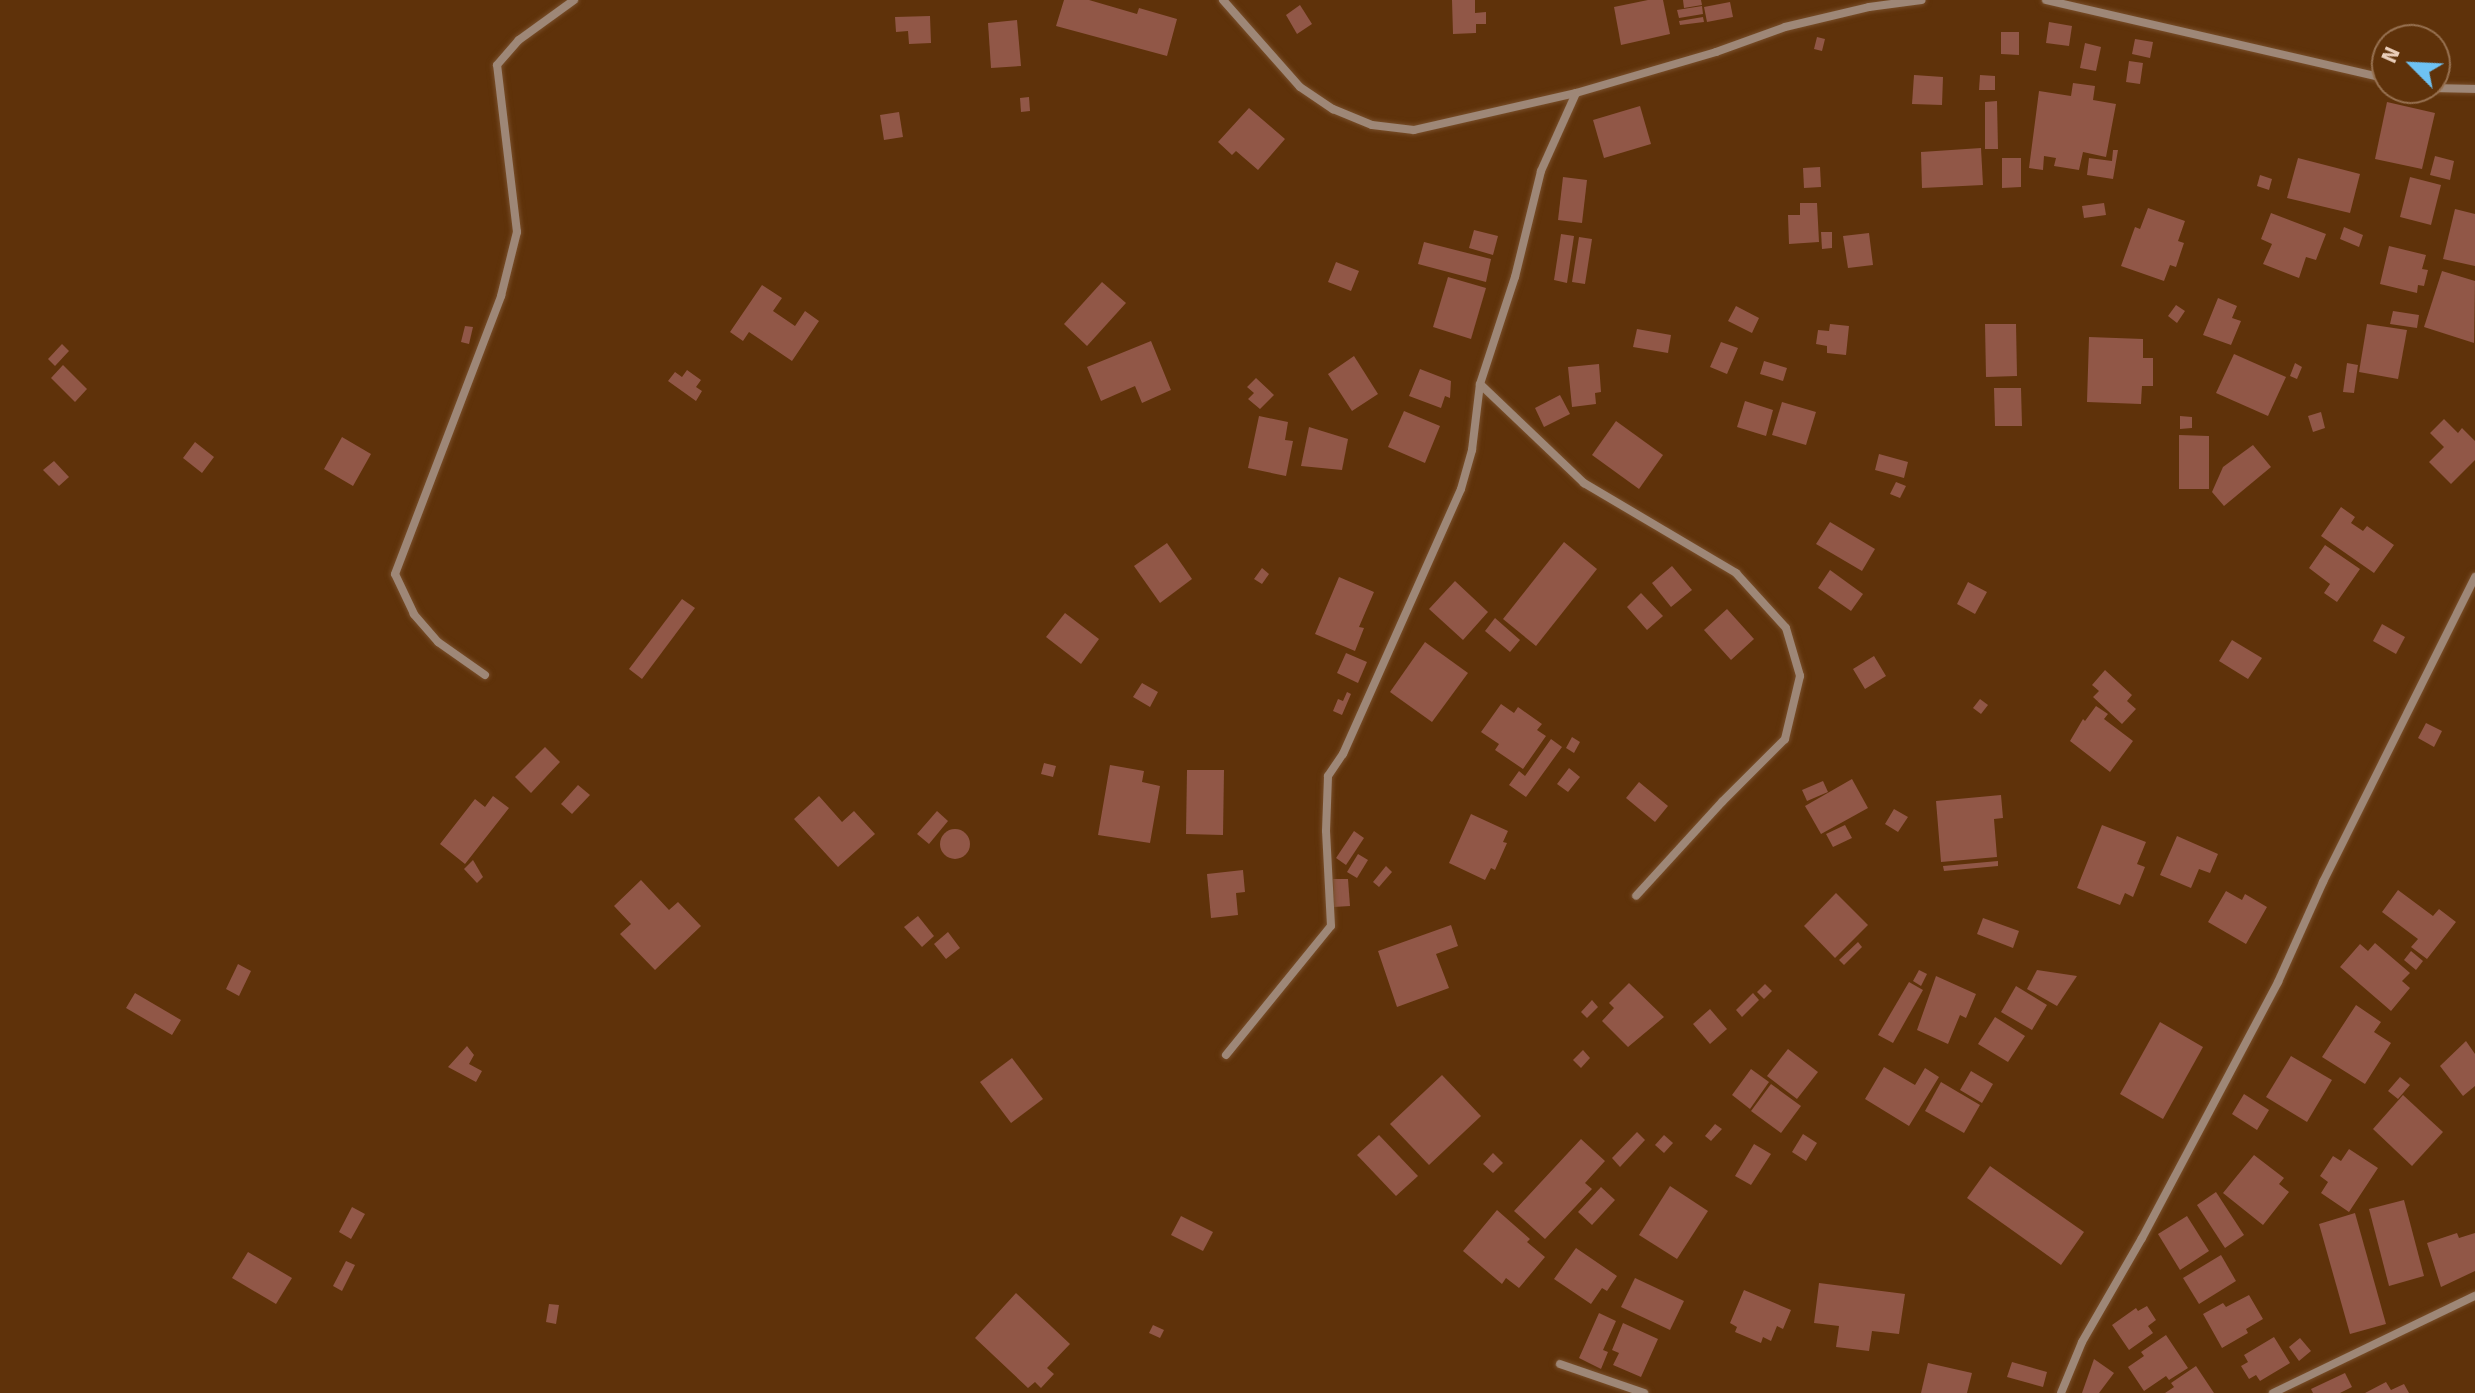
<!DOCTYPE html>
<html>
<head>
<meta charset="utf-8">
<style>
  body { margin:0 }
  #map { position:relative; width:2475px; height:1393px; overflow:hidden; background:#5f320a; font-family:"Fira Sans",sans-serif }
  div>[style] { position:absolute }
  .building>* { inset:0; background:#915747 }
  .round { border-radius:50% }
  .roads { filter:drop-shadow(0 0 2px #784e2a) drop-shadow(0 0 2px #784e2a) }
  .street>* { height:8px; margin:-4px; padding:0 4px; transform-origin:4px; border-radius:4px; background:#9e8777 }
  span { translate:-50% -50%; white-space:nowrap; text-align:center; line-height:1.15; -webkit-text-stroke:8px #5f320a; paint-order:stroke }
  .north { position:absolute; left:2371px; top:24px; width:80px; height:80px; box-sizing:border-box; background:#5f320a; border:2px solid #977151; border-radius:50%; rotate:294deg; font-size:22px; font-weight:700; line-height:32px; text-align:center; color:#ebcfbb }
  .north::after { content:''; display:block; margin:auto; width:28px; height:36px; background:#6ec2f3; clip-path:polygon(50% 0,100% 100%,50% 72%,0 100%) }
</style>
</head>
<body>
<div id="map">
  <div class="building">
    <div style="clip-path:polygon(1064px 0,1089px 0,1137px 14px,1139px 8px,1177px 19px,1167px 56px,1056px 26px)"></div>
    <div style="clip-path:polygon(1452px 0,1475px 0,1475px 13px,1486px 12px,1486px 24px,1476px 24px,1476px 33px,1453px 34px)"></div>
    <div style="clip-path:polygon(1648px 0,1663px 0,1670px 34px,1621px 45px,1614px 7px)"></div>
    <div style="clip-path:polygon(1683px 0,1701px 0,1702px 5px,1684px 8px)"></div>
    <div style="clip-path:polygon(1730px 2px,1733px 17px,1707px 22px,1704px 7px)"></div>
    <div style="clip-path:polygon(1300px 5px,1312px 24px,1297px 34px,1286px 15px)"></div>
    <div style="clip-path:polygon(1702px 6px,1703px 14px,1679px 18px,1677px 10px)"></div>
    <div style="clip-path:polygon(930px 16px,931px 43px,909px 44px,908px 31px,896px 32px,895px 17px)"></div>
    <div style="clip-path:polygon(1703px 17px,1704px 22px,1680px 25px,1679px 21px)"></div>
    <div style="clip-path:polygon(1017px 20px,1021px 66px,991px 68px,988px 23px)"></div>
    <div style="clip-path:polygon(2049px 22px,2072px 26px,2069px 46px,2046px 43px)"></div>
    <div style="clip-path:polygon(2001px 32px,2019px 32px,2019px 55px,2001px 54px)"></div>
    <div style="clip-path:polygon(1817px 37px,1825px 39px,1822px 51px,1814px 49px)"></div>
    <div style="clip-path:polygon(2135px 39px,2153px 42px,2150px 58px,2132px 54px)"></div>
    <div style="clip-path:polygon(2085px 43px,2101px 47px,2096px 71px,2080px 68px)"></div>
    <div style="clip-path:polygon(2129px 61px,2143px 63px,2140px 84px,2126px 82px)"></div>
    <div style="clip-path:polygon(1914px 75px,1943px 77px,1942px 105px,1912px 104px)"></div>
    <div style="clip-path:polygon(1980px 75px,1995px 76px,1995px 90px,1979px 90px)"></div>
    <div style="clip-path:polygon(2073px 83px,2095px 86px,2093px 100px,2116px 104px,2106px 157px,2083px 152px,2079px 170px,2054px 166px,2056px 158px,2044px 156px,2043px 170px,2029px 168px,2039px 91px,2071px 96px)"></div>
    <div style="clip-path:polygon(1029px 97px,1030px 111px,1021px 112px,1020px 98px)"></div>
    <div style="clip-path:polygon(1997px 101px,1998px 149px,1985px 149px,1985px 102px)"></div>
    <div style="clip-path:polygon(2387px 102px,2435px 113px,2422px 169px,2375px 159px)"></div>
    <div style="clip-path:polygon(1640px 106px,1651px 144px,1604px 158px,1593px 120px)"></div>
    <div style="clip-path:polygon(1249px 108px,1285px 139px,1258px 170px,1236px 151px,1232px 155px,1218px 142px)"></div>
    <div style="clip-path:polygon(899px 112px,903px 137px,884px 140px,880px 115px)"></div>
    <div style="clip-path:polygon(1981px 148px,1983px 185px,1922px 188px,1921px 152px)"></div>
    <div style="clip-path:polygon(2113px 150px,2118px 150px,2113px 179px,2087px 175px,2089px 158px,2112px 161px)"></div>
    <div style="clip-path:polygon(2435px 156px,2454px 161px,2450px 180px,2430px 175px)"></div>
    <div style="clip-path:polygon(2002px 158px,2021px 158px,2021px 187px,2002px 188px)"></div>
    <div style="clip-path:polygon(2298px 158px,2360px 174px,2350px 213px,2287px 198px)"></div>
    <div style="clip-path:polygon(1820px 167px,1821px 187px,1804px 188px,1803px 168px)"></div>
    <div style="clip-path:polygon(2260px 175px,2272px 179px,2269px 190px,2257px 186px)"></div>
    <div style="clip-path:polygon(1563px 177px,1587px 180px,1582px 223px,1558px 220px)"></div>
    <div style="clip-path:polygon(2410px 177px,2441px 185px,2431px 225px,2400px 217px)"></div>
    <div style="clip-path:polygon(1800px 203px,1817px 203px,1819px 242px,1789px 244px,1788px 215px,1800px 215px)"></div>
    <div style="clip-path:polygon(2104px 203px,2106px 215px,2084px 218px,2082px 206px)"></div>
    <div style="clip-path:polygon(2148px 208px,2185px 221px,2178px 241px,2184px 243px,2176px 267px,2170px 265px,2164px 281px,2121px 266px,2135px 227px,2140px 229px)"></div>
    <div style="clip-path:polygon(2455px 209px,2475px 214px,2475px 266px,2443px 259px)"></div>
    <div style="clip-path:polygon(2271px 213px,2326px 234px,2316px 260px,2306px 257px,2299px 278px,2263px 264px,2272px 244px,2261px 239px)"></div>
    <div style="clip-path:polygon(2344px 227px,2363px 235px,2359px 247px,2340px 239px)"></div>
    <div style="clip-path:polygon(1474px 230px,1498px 236px,1493px 255px,1469px 248px)"></div>
    <div style="clip-path:polygon(1821px 232px,1832px 232px,1832px 248px,1822px 249px)"></div>
    <div style="clip-path:polygon(1869px 233px,1873px 265px,1848px 268px,1843px 236px)"></div>
    <div style="clip-path:polygon(1561px 234px,1574px 236px,1567px 283px,1554px 280px)"></div>
    <div style="clip-path:polygon(1579px 237px,1592px 239px,1585px 284px,1572px 282px)"></div>
    <div style="clip-path:polygon(1424px 242px,1491px 259px,1486px 282px,1418px 264px)"></div>
    <div style="clip-path:polygon(2389px 246px,2426px 255px,2422px 269px,2428px 270px,2424px 286px,2418px 285px,2417px 293px,2380px 284px)"></div>
    <div style="clip-path:polygon(1336px 262px,1359px 271px,1351px 291px,1328px 282px)"></div>
    <div style="clip-path:polygon(2442px 271px,2475px 281px,2474px 343px,2424px 327px)"></div>
    <div style="clip-path:polygon(1448px 277px,1486px 288px,1471px 339px,1433px 327px)"></div>
    <div style="clip-path:polygon(1102px 282px,1126px 303px,1087px 346px,1064px 324px)"></div>
    <div style="clip-path:polygon(762px 285px,782px 298px,773px 311px,795px 326px,805px 311px,819px 321px,792px 361px,749px 332px,743px 341px,730px 332px)"></div>
    <div style="clip-path:polygon(2218px 298px,2237px 306px,2232px 318px,2241px 321px,2231px 345px,2203px 335px)"></div>
    <div style="clip-path:polygon(2176px 305px,2185px 311px,2177px 323px,2168px 316px)"></div>
    <div style="clip-path:polygon(1736px 306px,1759px 318px,1752px 333px,1728px 321px)"></div>
    <div style="clip-path:polygon(2393px 311px,2419px 315px,2417px 328px,2390px 324px)"></div>
    <div style="clip-path:polygon(1830px 324px,1849px 326px,1846px 355px,1827px 353px,1827px 346px,1816px 344px,1818px 330px,1829px 331px)"></div>
    <div style="clip-path:polygon(1985px 324px,2016px 324px,2017px 376px,1986px 377px)"></div>
    <div style="clip-path:polygon(2367px 324px,2407px 330px,2398px 379px,2359px 372px)"></div>
    <div style="clip-path:polygon(465px 326px,473px 327px,469px 344px,461px 342px)"></div>
    <div style="clip-path:polygon(1637px 329px,1671px 335px,1668px 353px,1633px 347px)"></div>
    <div style="clip-path:polygon(2089px 337px,2143px 339px,2143px 358px,2153px 358px,2153px 386px,2142px 386px,2141px 404px,2087px 402px)"></div>
    <div style="clip-path:polygon(1151px 341px,1171px 390px,1142px 403px,1135px 386px,1101px 401px,1087px 367px)"></div>
    <div style="clip-path:polygon(1721px 342px,1738px 348px,1727px 374px,1710px 367px)"></div>
    <div style="clip-path:polygon(62px 344px,69px 351px,55px 366px,48px 359px)"></div>
    <div style="clip-path:polygon(2234px 354px,2286px 377px,2268px 416px,2216px 393px)"></div>
    <div style="clip-path:polygon(1354px 356px,1378px 394px,1352px 411px,1328px 374px)"></div>
    <div style="clip-path:polygon(1764px 361px,1787px 368px,1783px 381px,1760px 374px)"></div>
    <div style="clip-path:polygon(2295px 363px,2302px 367px,2297px 379px,2290px 376px)"></div>
    <div style="clip-path:polygon(2347px 363px,2358px 365px,2354px 393px,2343px 392px)"></div>
    <div style="clip-path:polygon(1599px 364px,1601px 392px,1595px 393px,1596px 404px,1572px 407px,1568px 367px)"></div>
    <div style="clip-path:polygon(63px 365px,87px 389px,75px 402px,51px 378px)"></div>
    <div style="clip-path:polygon(1420px 369px,1451px 381px,1450px 398px,1445px 396px,1441px 408px,1409px 396px)"></div>
    <div style="clip-path:polygon(687px 370px,701px 380px,696px 387px,702px 391px,696px 401px,668px 381px,675px 372px,682px 377px)"></div>
    <div style="clip-path:polygon(1256px 378px,1274px 395px,1260px 409px,1248px 399px,1254px 393px,1247px 387px)"></div>
    <div style="clip-path:polygon(1994px 388px,2021px 388px,2022px 426px,1995px 426px)"></div>
    <div style="clip-path:polygon(1560px 395px,1570px 414px,1544px 427px,1535px 408px)"></div>
    <div style="clip-path:polygon(1745px 401px,1773px 410px,1766px 436px,1737px 427px)"></div>
    <div style="clip-path:polygon(1782px 402px,1816px 412px,1806px 445px,1772px 435px)"></div>
    <div style="clip-path:polygon(1404px 411px,1440px 426px,1425px 463px,1388px 447px)"></div>
    <div style="clip-path:polygon(2321px 412px,2325px 428px,2313px 432px,2308px 416px)"></div>
    <div style="clip-path:polygon(1259px 416px,1288px 422px,1285px 440px,1293px 441px,1286px 476px,1248px 468px)"></div>
    <div style="clip-path:polygon(2180px 416px,2192px 417px,2192px 428px,2180px 429px)"></div>
    <div style="clip-path:polygon(2444px 419px,2458px 433px,2462px 428px,2475px 441px,2475px 460px,2451px 484px,2429px 462px,2444px 447px,2430px 433px)"></div>
    <div style="clip-path:polygon(1616px 421px,1663px 455px,1639px 489px,1592px 455px)"></div>
    <div style="clip-path:polygon(1309px 427px,1348px 439px,1342px 470px,1301px 466px)"></div>
    <div style="clip-path:polygon(2179px 435px,2209px 436px,2209px 489px,2179px 489px)"></div>
    <div style="clip-path:polygon(342px 437px,371px 454px,353px 486px,324px 469px)"></div>
    <div style="clip-path:polygon(195px 442px,214px 457px,202px 473px,183px 458px)"></div>
    <div style="clip-path:polygon(2253px 445px,2271px 467px,2224px 506px,2212px 492px,2223px 467px)"></div>
    <div style="clip-path:polygon(1879px 454px,1908px 462px,1904px 478px,1875px 470px)"></div>
    <div style="clip-path:polygon(54px 461px,69px 477px,59px 486px,43px 470px)"></div>
    <div style="clip-path:polygon(1896px 482px,1906px 486px,1900px 498px,1890px 494px)"></div>
    <div style="clip-path:polygon(2341px 507px,2355px 517px,2351px 523px,2363px 531px,2367px 526px,2394px 545px,2374px 573px,2321px 536px)"></div>
    <div style="clip-path:polygon(1830px 522px,1875px 549px,1862px 571px,1816px 544px)"></div>
    <div style="clip-path:polygon(1564px 542px,1597px 569px,1536px 646px,1503px 619px)"></div>
    <div style="clip-path:polygon(1167px 543px,1192px 579px,1160px 603px,1134px 566px)"></div>
    <div style="clip-path:polygon(2325px 545px,2360px 569px,2337px 602px,2324px 593px,2330px 584px,2309px 568px)"></div>
    <div style="clip-path:polygon(1672px 566px,1692px 590px,1671px 607px,1652px 583px)"></div>
    <div style="clip-path:polygon(1262px 568px,1269px 574px,1262px 584px,1254px 579px)"></div>
    <div style="clip-path:polygon(1830px 570px,1863px 594px,1851px 611px,1818px 588px)"></div>
    <div style="clip-path:polygon(1339px 577px,1374px 592px,1359px 627px,1364px 628px,1355px 651px,1315px 634px)"></div>
    <div style="clip-path:polygon(1455px 581px,1488px 612px,1463px 640px,1429px 609px)"></div>
    <div style="clip-path:polygon(1968px 582px,1987px 592px,1975px 614px,1957px 604px)"></div>
    <div style="clip-path:polygon(1641px 593px,1663px 616px,1647px 630px,1627px 607px)"></div>
    <div style="clip-path:polygon(682px 599px,695px 608px,642px 679px,629px 669px)"></div>
    <div style="clip-path:polygon(1727px 609px,1754px 639px,1731px 660px,1704px 630px)"></div>
    <div style="clip-path:polygon(1065px 613px,1099px 639px,1081px 664px,1046px 637px)"></div>
    <div style="clip-path:polygon(1495px 618px,1520px 640px,1510px 652px,1485px 631px)"></div>
    <div style="clip-path:polygon(2382px 624px,2405px 637px,2396px 654px,2373px 641px)"></div>
    <div style="clip-path:polygon(2232px 640px,2262px 658px,2248px 679px,2219px 661px)"></div>
    <div style="clip-path:polygon(1425px 642px,1468px 673px,1432px 722px,1390px 692px)"></div>
    <div style="clip-path:polygon(1346px 653px,1367px 662px,1358px 683px,1337px 673px)"></div>
    <div style="clip-path:polygon(1874px 656px,1886px 676px,1865px 689px,1853px 669px)"></div>
    <div style="clip-path:polygon(2105px 670px,2132px 695px,2127px 701px,2136px 709px,2122px 724px,2093px 697px,2099px 691px,2092px 685px)"></div>
    <div style="clip-path:polygon(1142px 683px,1158px 692px,1150px 707px,1133px 697px)"></div>
    <div style="clip-path:polygon(1347px 692px,1351px 694px,1342px 715px,1333px 711px,1338px 699px,1343px 701px)"></div>
    <div style="clip-path:polygon(1980px 699px,1988px 705px,1981px 714px,1973px 708px)"></div>
    <div style="clip-path:polygon(1501px 704px,1514px 713px,1518px 707px,1542px 724px,1537px 730px,1546px 736px,1523px 769px,1495px 750px,1499px 744px,1481px 732px)"></div>
    <div style="clip-path:polygon(2096px 706px,2108px 714px,2104px 719px,2133px 741px,2110px 772px,2070px 741px,2083px 719px,2085px 721px)"></div>
    <div style="clip-path:polygon(2426px 723px,2442px 731px,2434px 747px,2418px 738px)"></div>
    <div style="clip-path:polygon(1572px 737px,1580px 742px,1574px 753px,1566px 748px)"></div>
    <div style="clip-path:polygon(1551px 739px,1562px 747px,1526px 797px,1509px 785px,1519px 771px,1525px 776px)"></div>
    <div style="clip-path:polygon(545px 747px,560px 762px,531px 793px,515px 777px)"></div>
    <div style="clip-path:polygon(1044px 763px,1056px 766px,1053px 777px,1041px 774px)"></div>
    <div style="clip-path:polygon(1110px 765px,1144px 771px,1142px 782px,1160px 786px,1150px 843px,1098px 835px)"></div>
    <div style="clip-path:polygon(1569px 768px,1580px 777px,1568px 792px,1557px 784px)"></div>
    <div style="clip-path:polygon(1187px 770px,1224px 770px,1223px 835px,1186px 834px)"></div>
    <div style="clip-path:polygon(1852px 779px,1868px 808px,1821px 834px,1805px 806px)"></div>
    <div style="clip-path:polygon(1823px 781px,1828px 792px,1807px 801px,1802px 790px)"></div>
    <div style="clip-path:polygon(1639px 782px,1668px 806px,1655px 822px,1626px 798px)"></div>
    <div style="clip-path:polygon(578px 785px,590px 795px,572px 814px,561px 804px)"></div>
    <div style="clip-path:polygon(2001px 795px,2003px 818px,1994px 819px,1997px 857px,1941px 862px,1936px 801px)"></div>
    <div style="clip-path:polygon(493px 796px,509px 808px,465px 864px,440px 844px,475px 799px,485px 807px)"></div>
    <div style="clip-path:polygon(819px 796px,842px 822px,854px 811px,875px 834px,838px 867px,794px 819px)"></div>
    <div style="clip-path:polygon(1894px 809px,1908px 817px,1898px 832px,1885px 824px)"></div>
    <div style="clip-path:polygon(937px 811px,948px 821px,929px 844px,917px 834px)"></div>
    <div style="clip-path:polygon(1471px 814px,1508px 831px,1503px 842px,1507px 843px,1495px 870px,1491px 868px,1485px 880px,1449px 863px)"></div>
    <div style="clip-path:polygon(1845px 825px,1852px 838px,1833px 847px,1826px 834px)"></div>
    <div style="clip-path:polygon(2102px 825px,2146px 842px,2137px 864px,2145px 867px,2133px 897px,2125px 893px,2120px 905px,2077px 888px)"></div>
    <div class="round" style="left:940px;top:829px;width:30px;height:30px"></div>
    <div style="clip-path:polygon(1354px 831px,1364px 838px,1346px 865px,1336px 858px)"></div>
    <div style="clip-path:polygon(2177px 836px,2218px 854px,2210px 873px,2199px 869px,2191px 888px,2160px 875px)"></div>
    <div style="clip-path:polygon(1358px 854px,1368px 860px,1357px 878px,1347px 872px)"></div>
    <div style="clip-path:polygon(473px 860px,483px 877px,477px 883px,464px 869px)"></div>
    <div style="clip-path:polygon(1998px 861px,1998px 866px,1944px 871px,1943px 866px)"></div>
    <div style="clip-path:polygon(1386px 866px,1392px 872px,1379px 887px,1373px 882px)"></div>
    <div style="clip-path:polygon(1243px 870px,1245px 892px,1236px 893px,1238px 915px,1211px 918px,1207px 874px)"></div>
    <div style="clip-path:polygon(1333px 879px,1348px 879px,1350px 906px,1334px 907px)"></div>
    <div style="clip-path:polygon(641px 880px,669px 910px,678px 902px,701px 926px,655px 970px,620px 934px,631px 924px,614px 906px)"></div>
    <div style="clip-path:polygon(2398px 890px,2433px 916px,2439px 909px,2456px 922px,2427px 959px,2411px 947px,2418px 939px,2382px 912px)"></div>
    <div style="clip-path:polygon(2226px 891px,2242px 900px,2245px 894px,2267px 907px,2246px 944px,2208px 922px)"></div>
    <div style="clip-path:polygon(1836px 893px,1868px 925px,1835px 958px,1804px 926px)"></div>
    <div style="clip-path:polygon(918px 916px,934px 936px,922px 947px,904px 927px)"></div>
    <div style="clip-path:polygon(1983px 918px,2019px 931px,2013px 948px,1977px 934px)"></div>
    <div style="clip-path:polygon(1451px 925px,1458px 946px,1436px 954px,1449px 988px,1397px 1007px,1378px 951px)"></div>
    <div style="clip-path:polygon(948px 932px,960px 948px,946px 959px,934px 944px)"></div>
    <div style="clip-path:polygon(1858px 942px,1862px 947px,1844px 965px,1839px 960px)"></div>
    <div style="clip-path:polygon(2375px 943px,2410px 973px,2402px 981px,2410px 988px,2391px 1011px,2340px 967px,2360px 944px,2368px 951px)"></div>
    <div style="clip-path:polygon(2411px 951px,2423px 961px,2416px 970px,2404px 960px)"></div>
    <div style="clip-path:polygon(238px 964px,251px 971px,239px 996px,226px 989px)"></div>
    <div style="clip-path:polygon(1919px 970px,1927px 974px,1921px 986px,1913px 981px)"></div>
    <div style="clip-path:polygon(2037px 970px,2077px 976px,2057px 1006px,2027px 989px)"></div>
    <div style="clip-path:polygon(1936px 976px,1976px 994px,1966px 1018px,1960px 1015px,1948px 1044px,1917px 1030px)"></div>
    <div style="clip-path:polygon(1909px 982px,1923px 990px,1893px 1043px,1878px 1035px)"></div>
    <div style="clip-path:polygon(1629px 983px,1664px 1017px,1628px 1047px,1602px 1021px,1614px 1008px,1609px 1003px)"></div>
    <div style="clip-path:polygon(1765px 984px,1772px 991px,1764px 999px,1757px 992px)"></div>
    <div style="clip-path:polygon(2016px 986px,2047px 1005px,2032px 1030px,2001px 1012px)"></div>
    <div style="clip-path:polygon(135px 993px,181px 1020px,172px 1035px,126px 1008px)"></div>
    <div style="clip-path:polygon(1753px 993px,1759px 1000px,1742px 1017px,1736px 1010px)"></div>
    <div style="clip-path:polygon(1592px 1000px,1598px 1007px,1587px 1018px,1581px 1012px)"></div>
    <div style="clip-path:polygon(2356px 1005px,2381px 1022px,2374px 1032px,2391px 1043px,2365px 1084px,2322px 1057px)"></div>
    <div style="clip-path:polygon(1710px 1009px,1727px 1029px,1710px 1044px,1693px 1024px)"></div>
    <div style="clip-path:polygon(1995px 1017px,2025px 1036px,2008px 1062px,1978px 1044px)"></div>
    <div style="clip-path:polygon(2160px 1022px,2203px 1047px,2163px 1119px,2120px 1094px)"></div>
    <div style="clip-path:polygon(2466px 1041px,2475px 1054px,2475px 1086px,2463px 1096px,2440px 1066px)"></div>
    <div style="clip-path:polygon(467px 1046px,474px 1055px,469px 1064px,482px 1071px,476px 1082px,448px 1067px)"></div>
    <div style="clip-path:polygon(1788px 1049px,1818px 1072px,1797px 1099px,1767px 1076px)"></div>
    <div style="clip-path:polygon(1583px 1050px,1590px 1058px,1581px 1068px,1573px 1060px)"></div>
    <div style="clip-path:polygon(2291px 1056px,2332px 1080px,2307px 1122px,2266px 1097px)"></div>
    <div style="clip-path:polygon(1012px 1058px,1043px 1099px,1011px 1123px,980px 1082px)"></div>
    <div style="clip-path:polygon(1884px 1067px,1915px 1085px,1925px 1068px,1939px 1077px,1909px 1126px,1865px 1099px)"></div>
    <div style="clip-path:polygon(1751px 1069px,1769px 1082px,1750px 1109px,1732px 1095px)"></div>
    <div style="clip-path:polygon(1971px 1071px,1993px 1084px,1982px 1103px,1960px 1090px)"></div>
    <div style="clip-path:polygon(1442px 1075px,1481px 1116px,1429px 1165px,1390px 1124px)"></div>
    <div style="clip-path:polygon(2400px 1077px,2410px 1085px,2398px 1099px,2388px 1091px)"></div>
    <div style="clip-path:polygon(1941px 1082px,1980px 1105px,1964px 1133px,1925px 1111px)"></div>
    <div style="clip-path:polygon(1771px 1084px,1801px 1106px,1781px 1133px,1751px 1111px)"></div>
    <div style="clip-path:polygon(2244px 1094px,2269px 1110px,2257px 1130px,2232px 1114px)"></div>
    <div style="clip-path:polygon(2403px 1095px,2443px 1132px,2412px 1166px,2373px 1129px)"></div>
    <div style="clip-path:polygon(1715px 1124px,1722px 1129px,1711px 1141px,1705px 1136px)"></div>
    <div style="clip-path:polygon(1637px 1132px,1645px 1140px,1620px 1167px,1612px 1158px)"></div>
    <div style="clip-path:polygon(1803px 1134px,1817px 1143px,1806px 1161px,1792px 1152px)"></div>
    <div style="clip-path:polygon(1379px 1135px,1418px 1176px,1396px 1196px,1357px 1155px)"></div>
    <div style="clip-path:polygon(1664px 1135px,1673px 1143px,1664px 1153px,1655px 1145px)"></div>
    <div style="clip-path:polygon(1581px 1139px,1605px 1161px,1585px 1183px,1592px 1189px,1545px 1239px,1514px 1211px)"></div>
    <div style="clip-path:polygon(1754px 1144px,1771px 1154px,1751px 1185px,1735px 1176px)"></div>
    <div style="clip-path:polygon(2349px 1149px,2378px 1168px,2349px 1212px,2321px 1193px,2328px 1182px,2320px 1176px,2333px 1156px,2341px 1161px)"></div>
    <div style="clip-path:polygon(1493px 1153px,1503px 1163px,1493px 1173px,1483px 1164px)"></div>
    <div style="clip-path:polygon(2254px 1155px,2284px 1178px,2279px 1184px,2289px 1192px,2263px 1225px,2223px 1193px)"></div>
    <div style="clip-path:polygon(1990px 1166px,2084px 1232px,2061px 1265px,1967px 1198px)"></div>
    <div style="clip-path:polygon(1670px 1186px,1708px 1211px,1677px 1259px,1639px 1235px)"></div>
    <div style="clip-path:polygon(1601px 1187px,1615px 1200px,1592px 1225px,1578px 1212px)"></div>
    <div style="clip-path:polygon(2216px 1192px,2244px 1235px,2225px 1248px,2197px 1205px)"></div>
    <div style="clip-path:polygon(2404px 1200px,2424px 1276px,2389px 1286px,2369px 1209px)"></div>
    <div style="clip-path:polygon(352px 1207px,365px 1214px,351px 1239px,339px 1232px)"></div>
    <div style="clip-path:polygon(1497px 1210px,1530px 1239px,1527px 1242px,1545px 1257px,1519px 1288px,1506px 1278px,1502px 1284px,1463px 1251px)"></div>
    <div style="clip-path:polygon(2355px 1213px,2386px 1324px,2350px 1334px,2319px 1224px)"></div>
    <div style="clip-path:polygon(1181px 1216px,1213px 1232px,1203px 1251px,1171px 1235px)"></div>
    <div style="clip-path:polygon(2187px 1216px,2209px 1251px,2180px 1270px,2158px 1234px)"></div>
    <div style="clip-path:polygon(2457px 1233px,2459px 1238px,2475px 1233px,2475px 1271px,2441px 1287px,2427px 1243px)"></div>
    <div style="clip-path:polygon(1576px 1248px,1617px 1276px,1607px 1291px,1602px 1288px,1591px 1304px,1554px 1279px)"></div>
    <div style="clip-path:polygon(248px 1252px,292px 1278px,276px 1304px,232px 1278px)"></div>
    <div style="clip-path:polygon(2221px 1255px,2236px 1281px,2199px 1304px,2183px 1278px)"></div>
    <div style="clip-path:polygon(346px 1261px,355px 1265px,342px 1291px,333px 1286px)"></div>
    <div style="clip-path:polygon(1635px 1278px,1684px 1301px,1670px 1330px,1621px 1307px)"></div>
    <div style="clip-path:polygon(1819px 1283px,1905px 1294px,1899px 1334px,1872px 1331px,1869px 1351px,1836px 1347px,1839px 1326px,1814px 1323px)"></div>
    <div style="clip-path:polygon(1744px 1290px,1791px 1310px,1783px 1329px,1777px 1326px,1771px 1341px,1763px 1337px,1761px 1343px,1735px 1332px,1737px 1327px,1730px 1323px)"></div>
    <div style="clip-path:polygon(1016px 1293px,1070px 1344px,1047px 1368px,1054px 1374px,1041px 1388px,1035px 1382px,1028px 1388px,975px 1338px)"></div>
    <div style="clip-path:polygon(2249px 1295px,2263px 1319px,2246px 1329px,2248px 1333px,2222px 1348px,2203px 1314px,2223px 1303px,2226px 1307px)"></div>
    <div style="clip-path:polygon(549px 1304px,559px 1305px,556px 1324px,546px 1322px)"></div>
    <div style="clip-path:polygon(2147px 1306px,2156px 1320px,2148px 1326px,2153px 1333px,2129px 1350px,2112px 1325px,2136px 1308px,2138px 1311px)"></div>
    <div style="clip-path:polygon(1599px 1313px,1616px 1321px,1603px 1350px,1608px 1352px,1601px 1369px,1579px 1358px)"></div>
    <div style="clip-path:polygon(1623px 1323px,1658px 1339px,1641px 1377px,1613px 1365px,1619px 1353px,1612px 1350px)"></div>
    <div style="clip-path:polygon(1153px 1325px,1164px 1330px,1160px 1338px,1149px 1333px)"></div>
    <div style="clip-path:polygon(2166px 1335px,2188px 1368px,2169px 1380px,2166px 1376px,2144px 1391px,2128px 1367px,2144px 1356px,2141px 1352px)"></div>
    <div style="clip-path:polygon(2274px 1337px,2290px 1363px,2260px 1381px,2256px 1375px,2249px 1379px,2241px 1366px,2248px 1362px,2244px 1355px)"></div>
    <div style="clip-path:polygon(2300px 1338px,2311px 1351px,2299px 1361px,2289px 1347px)"></div>
    <div style="clip-path:polygon(2094px 1359px,2114px 1373px,2099px 1393px,2082px 1393px)"></div>
    <div style="clip-path:polygon(2012px 1362px,2047px 1372px,2043px 1387px,2007px 1377px)"></div>
    <div style="clip-path:polygon(1928px 1363px,1972px 1373px,1967px 1393px,1921px 1393px)"></div>
    <div style="clip-path:polygon(2196px 1366px,2214px 1393px,2165px 1393px,2174px 1387px,2171px 1383px)"></div>
    <div style="clip-path:polygon(2345px 1373px,2352px 1387px,2340px 1393px,2313px 1393px,2311px 1389px)"></div>
    <div style="clip-path:polygon(2386px 1382px,2391px 1390px,2404px 1384px,2409px 1393px,2365px 1393px)"></div>
  </div>
  <div class="roads">
    <div class="street">
      <div style="left:1223px;top:0;width:116px;rotate:48.5deg"></div>
      <div style="left:1300px;top:87px;width:40px;rotate:34deg"></div>
      <div style="left:1333px;top:109px;width:42px;rotate:22.3deg"></div>
      <div style="left:1372px;top:125px;width:42px;rotate:6.8deg"></div>
      <div style="left:1414px;top:130px;width:166px;rotate:-12.9deg"></div>
      <div style="left:1576px;top:93px;width:146px;rotate:-16.3deg"></div>
      <div style="left:1716px;top:52px;width:73px;rotate:-19.9deg"></div>
      <div style="left:1785px;top:27px;width:86px;rotate:-13.4deg"></div>
      <div style="left:1869px;top:7px;width:53px;rotate:-7.5deg"></div>
      <div style="left:2046px;top:0;width:350px;rotate:13deg"></div>
      <div style="left:2435px;top:88px;width:40px;rotate:1.4deg"></div>
      <div style="left:1480px;top:384px;width:144px;rotate:43.6deg"></div>
      <div style="left:1584px;top:483px;width:177px;rotate:30.6deg"></div>
      <div style="left:1736px;top:573px;width:74px;rotate:47.7deg"></div>
      <div style="left:1786px;top:628px;width:50px;rotate:73.7deg"></div>
      <div style="left:1800px;top:676px;width:65px;rotate:103.4deg"></div>
      <div style="left:1785px;top:739px;width:89px;rotate:135deg"></div>
      <div style="left:1722px;top:802px;width:127px;rotate:132.5deg"></div>
      <div style="left:485px;top:675px;width:57px;rotate:-144.9deg"></div>
      <div style="left:438px;top:642px;width:37px;rotate:-131deg"></div>
      <div style="left:414px;top:614px;width:44px;rotate:-115.4deg"></div>
      <div style="left:395px;top:574px;width:298px;rotate:-69.1deg"></div>
      <div style="left:501px;top:296px;width:66px;rotate:-76deg"></div>
      <div style="left:517px;top:232px;width:168px;rotate:-96.8deg"></div>
      <div style="left:497px;top:65px;width:33px;rotate:-49deg"></div>
      <div style="left:519px;top:40px;width:68px;rotate:-36deg"></div>
      <div style="left:1226px;top:1055px;width:166px;rotate:-50.9deg"></div>
      <div style="left:1331px;top:926px;width:95px;rotate:-93deg"></div>
      <div style="left:1326px;top:831px;width:55px;rotate:-87.9deg"></div>
      <div style="left:1328px;top:776px;width:27px;rotate:-56deg"></div>
      <div style="left:1343px;top:754px;width:290px;rotate:-66deg"></div>
      <div style="left:1461px;top:489px;width:41px;rotate:-74.2deg"></div>
      <div style="left:1472px;top:450px;width:66px;rotate:-83.1deg"></div>
      <div style="left:1480px;top:384px;width:113px;rotate:-71.9deg"></div>
      <div style="left:1515px;top:277px;width:109px;rotate:-76.2deg"></div>
      <div style="left:1541px;top:171px;width:85px;rotate:-65.8deg"></div>
      <div style="left:1560px;top:1364px;width:89px;rotate:19deg"></div>
      <div style="left:2061px;top:1393px;width:55px;rotate:-67.6deg"></div>
      <div style="left:2082px;top:1342px;width:120px;rotate:-60deg"></div>
      <div style="left:2142px;top:1238px;width:290px;rotate:-62deg"></div>
      <div style="left:2278px;top:982px;width:110px;rotate:-65.8deg"></div>
      <div style="left:2323px;top:882px;width:341px;rotate:-63.5deg"></div>
      <div style="left:2273px;top:1393px;width:224px;rotate:-25.7deg"></div>
    </div>
  </div>
  <div class="north">N</div>
</div>
</body>
</html>
